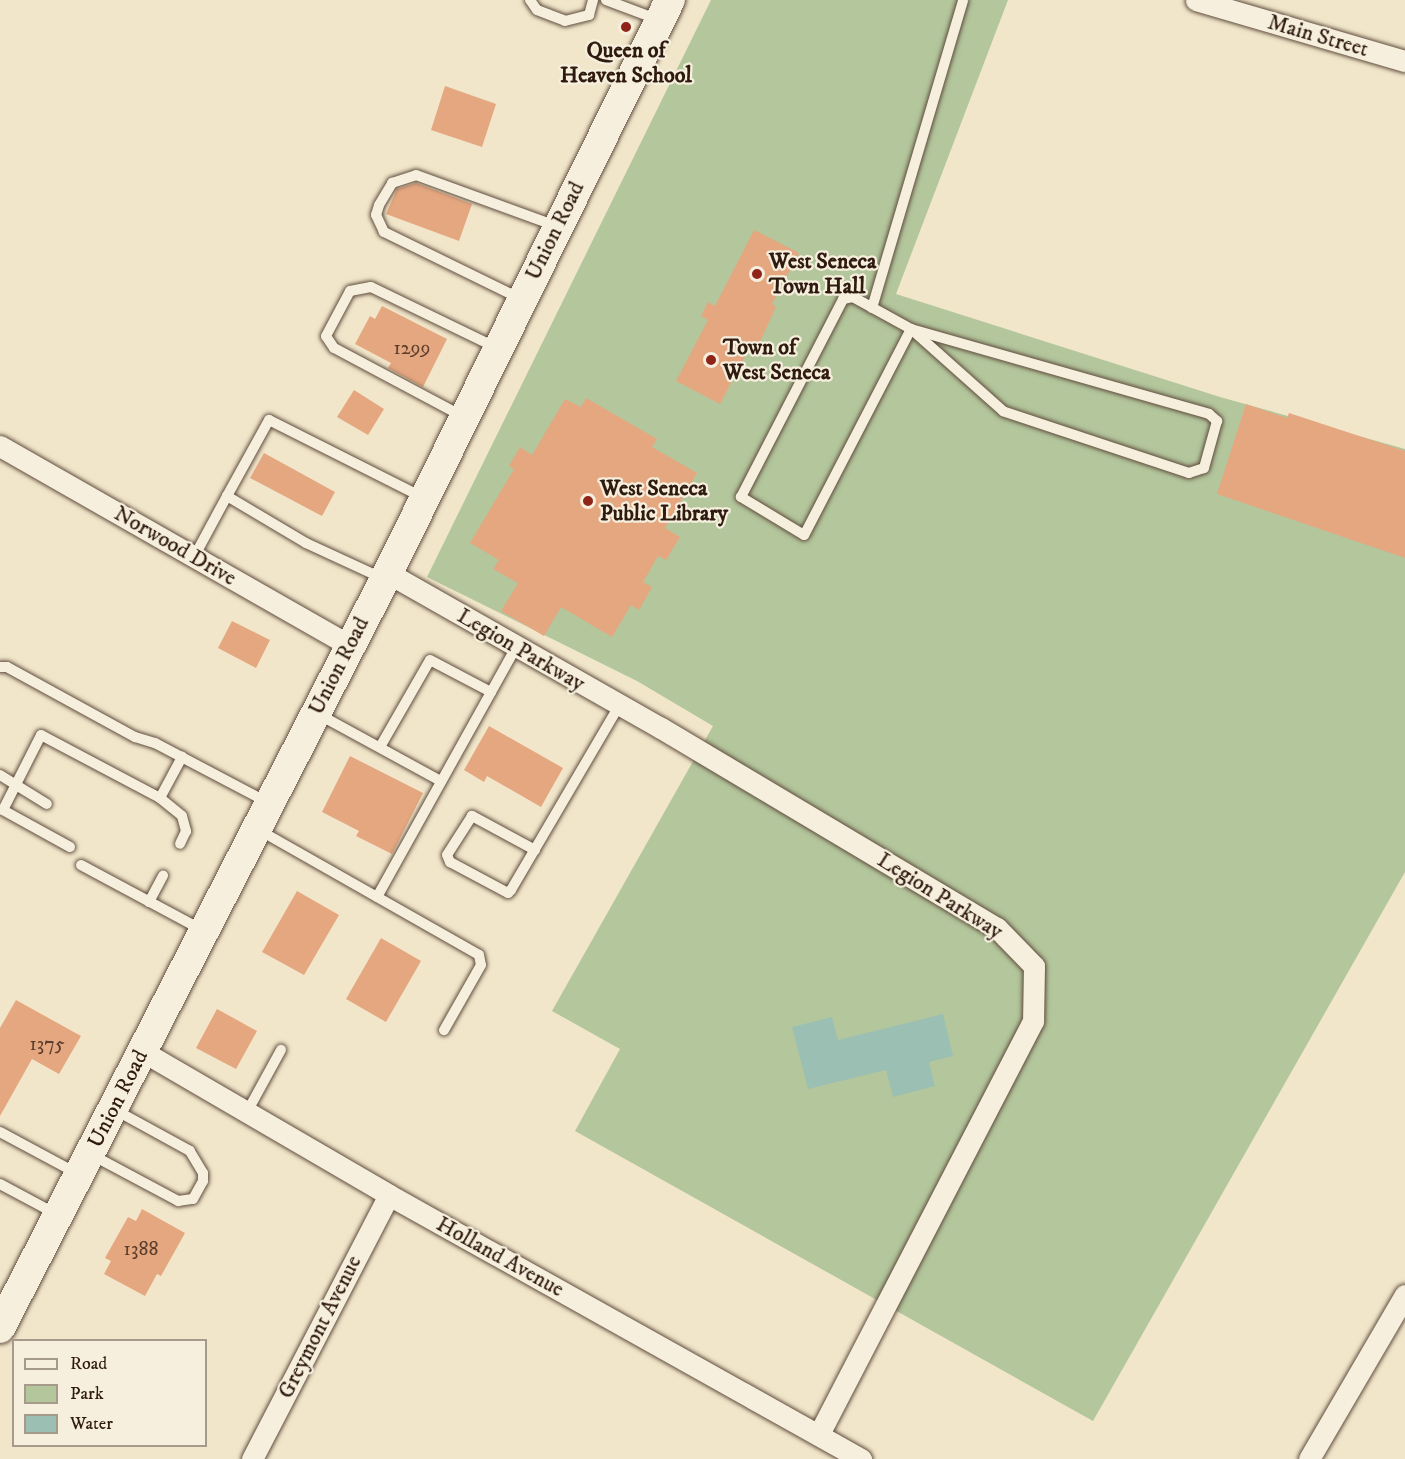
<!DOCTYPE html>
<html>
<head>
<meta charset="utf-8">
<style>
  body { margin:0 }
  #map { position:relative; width:1405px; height:1459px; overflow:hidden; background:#f1e6ca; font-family:"IM FELL DW Pica",serif }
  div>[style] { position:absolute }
  .green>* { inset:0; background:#b3c69c }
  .water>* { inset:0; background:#9bc0b3 }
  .building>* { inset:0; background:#e5a780 }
  .roads { filter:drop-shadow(0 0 2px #604d3e) drop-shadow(0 0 2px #604d3e) }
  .service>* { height:10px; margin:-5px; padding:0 5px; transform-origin:5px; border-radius:5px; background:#f6efdd }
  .minor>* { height:21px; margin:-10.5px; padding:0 10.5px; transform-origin:10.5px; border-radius:10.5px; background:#f6efdd }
  .secondary>* { height:30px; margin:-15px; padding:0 15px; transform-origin:15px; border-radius:15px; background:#f6efdd }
  .dots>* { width:16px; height:16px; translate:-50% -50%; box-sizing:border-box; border:3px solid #f6efdd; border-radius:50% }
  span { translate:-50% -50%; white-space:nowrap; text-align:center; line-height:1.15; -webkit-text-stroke:4.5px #f6efdd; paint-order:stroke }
  .number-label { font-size:20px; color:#5c3d2c }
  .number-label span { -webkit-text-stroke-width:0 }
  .street-label { font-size:22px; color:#2f1a10 }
  .poi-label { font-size:22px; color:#2f1a10; font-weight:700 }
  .left { translate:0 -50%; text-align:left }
  .legend { position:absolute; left:12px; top:1339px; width:195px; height:108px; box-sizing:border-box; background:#f6efdd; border:2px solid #a69a8b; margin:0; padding:8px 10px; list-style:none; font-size:18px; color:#2f1a10 }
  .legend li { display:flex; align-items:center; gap:12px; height:30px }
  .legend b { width:30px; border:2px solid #a69a8b }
</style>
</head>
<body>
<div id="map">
  <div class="green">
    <div style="clip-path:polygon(711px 0,1008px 0,896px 294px,1220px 397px,1405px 449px,1405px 872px,1093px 1421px,575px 1131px,620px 1049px,552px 1011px,713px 726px,637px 681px,427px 577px)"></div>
  </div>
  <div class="water">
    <div style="clip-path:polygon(943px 1014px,953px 1056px,929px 1062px,935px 1086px,893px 1097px,886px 1070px,808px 1089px,792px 1027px,832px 1017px,838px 1040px)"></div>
  </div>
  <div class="building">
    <div style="clip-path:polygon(445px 86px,496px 104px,482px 147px,431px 130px)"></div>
    <div style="clip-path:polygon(416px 183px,472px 204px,459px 241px,386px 214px,397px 189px)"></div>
    <div style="clip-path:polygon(754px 230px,799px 253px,772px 304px,776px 307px,758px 346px,752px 343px,720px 404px,676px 381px,708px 320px,701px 316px,708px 302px,715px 306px)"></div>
    <div style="clip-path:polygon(382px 306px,447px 339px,423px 387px,388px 368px,391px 363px,355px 344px,370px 316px,375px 319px)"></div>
    <div style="clip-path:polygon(354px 390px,384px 409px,368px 435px,337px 417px)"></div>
    <div style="clip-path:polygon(586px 398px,657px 439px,652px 447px,697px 473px,665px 528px,680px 537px,666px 560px,658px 556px,643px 582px,652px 587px,639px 610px,631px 605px,612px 637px,561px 607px,544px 636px,501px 611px,518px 583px,493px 569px,499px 560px,470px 543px,514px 469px,509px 466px,520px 447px,532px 455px,565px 399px,581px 407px)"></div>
    <div style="clip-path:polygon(1246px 404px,1287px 418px,1289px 413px,1405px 451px,1405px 558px,1217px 494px)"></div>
    <div style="clip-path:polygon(264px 453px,335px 492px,322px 516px,250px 478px)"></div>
    <div style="clip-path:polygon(232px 621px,270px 640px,256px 668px,218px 648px)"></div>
    <div style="clip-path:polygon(489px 726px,563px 768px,541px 807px,487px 776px,484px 782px,464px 770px)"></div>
    <div style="clip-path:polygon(350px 756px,423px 793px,392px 854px,356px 836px,359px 831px,322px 812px)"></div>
    <div style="clip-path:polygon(297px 891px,339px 915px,304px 975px,262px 952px)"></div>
    <div style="clip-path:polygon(381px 938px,421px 961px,386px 1022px,346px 999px)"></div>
    <div style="clip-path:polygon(16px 1000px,81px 1036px,59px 1074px,32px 1059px,0 1116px,0 1028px)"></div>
    <div style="clip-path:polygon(217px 1009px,257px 1031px,236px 1069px,196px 1048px)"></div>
    <div style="clip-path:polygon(142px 1209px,185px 1233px,161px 1276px,157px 1274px,145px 1296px,104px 1274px,111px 1261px,105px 1258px,128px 1217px,136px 1221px)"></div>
  </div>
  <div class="roads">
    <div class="service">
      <div style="left:530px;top:0;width:12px;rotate:55deg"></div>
      <div style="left:537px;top:10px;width:30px;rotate:21deg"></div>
      <div style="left:565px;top:21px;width:25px;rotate:-14deg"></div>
      <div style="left:589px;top:15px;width:16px;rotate:-75deg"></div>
      <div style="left:606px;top:0;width:57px;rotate:20.7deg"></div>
      <div style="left:853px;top:297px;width:66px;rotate:28.9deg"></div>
      <div style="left:911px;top:329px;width:232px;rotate:117.4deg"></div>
      <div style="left:804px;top:535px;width:74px;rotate:-148.9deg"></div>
      <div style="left:741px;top:497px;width:223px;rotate:-62.7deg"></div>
      <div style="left:843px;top:299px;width:10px;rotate:-11deg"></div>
      <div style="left:521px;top:299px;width:153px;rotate:-153.9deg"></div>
      <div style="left:384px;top:232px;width:19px;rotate:-115deg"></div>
      <div style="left:376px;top:215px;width:10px;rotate:-73deg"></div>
      <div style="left:379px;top:205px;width:26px;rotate:-59deg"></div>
      <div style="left:392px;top:183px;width:25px;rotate:-18deg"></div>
      <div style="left:416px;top:175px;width:149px;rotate:20deg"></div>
      <div style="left:872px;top:308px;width:321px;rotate:-73.5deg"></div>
      <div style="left:911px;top:329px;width:310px;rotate:15.9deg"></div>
      <div style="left:1209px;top:414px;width:11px;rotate:41deg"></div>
      <div style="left:1217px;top:421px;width:49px;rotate:105.5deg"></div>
      <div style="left:1204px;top:468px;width:16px;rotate:162deg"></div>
      <div style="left:1189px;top:473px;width:196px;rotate:-161.6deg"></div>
      <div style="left:1003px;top:411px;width:123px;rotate:-138.3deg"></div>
      <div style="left:462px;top:416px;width:145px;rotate:-152deg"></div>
      <div style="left:334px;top:348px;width:14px;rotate:-124deg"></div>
      <div style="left:326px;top:336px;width:51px;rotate:-61.9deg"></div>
      <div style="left:350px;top:291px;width:21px;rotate:-11deg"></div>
      <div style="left:371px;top:287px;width:140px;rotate:25.8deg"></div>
      <div style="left:194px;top:557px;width:69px;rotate:-61.6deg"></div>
      <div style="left:384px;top:579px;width:86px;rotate:-155.2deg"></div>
      <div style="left:306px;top:543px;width:92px;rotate:-149.3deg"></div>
      <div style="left:227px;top:496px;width:87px;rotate:-61.1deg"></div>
      <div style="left:269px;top:420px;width:174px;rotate:26.7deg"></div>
      <div style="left:0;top:667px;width:7px"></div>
      <div style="left:7px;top:667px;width:146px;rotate:28.7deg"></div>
      <div style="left:135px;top:737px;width:21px;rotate:17deg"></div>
      <div style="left:155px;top:743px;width:129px;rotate:27.8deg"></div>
      <div style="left:318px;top:714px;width:140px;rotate:28.6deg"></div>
      <div style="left:380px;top:747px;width:100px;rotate:-60.1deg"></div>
      <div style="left:430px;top:660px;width:69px;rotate:27.7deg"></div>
      <div style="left:0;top:775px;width:55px;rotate:31.7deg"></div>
      <div style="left:160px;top:798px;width:47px;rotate:-61.8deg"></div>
      <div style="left:259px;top:830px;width:253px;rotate:29.6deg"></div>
      <div style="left:479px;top:955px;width:10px;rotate:79deg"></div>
      <div style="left:481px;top:965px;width:75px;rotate:119.6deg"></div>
      <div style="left:70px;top:847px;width:77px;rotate:-151.1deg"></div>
      <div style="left:3px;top:810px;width:84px;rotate:-63.1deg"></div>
      <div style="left:41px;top:735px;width:135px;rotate:27.9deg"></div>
      <div style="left:160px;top:798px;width:28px;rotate:39deg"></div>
      <div style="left:182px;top:816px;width:16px;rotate:75deg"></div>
      <div style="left:186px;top:831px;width:14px;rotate:115deg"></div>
      <div style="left:535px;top:850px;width:72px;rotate:-151.6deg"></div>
      <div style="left:472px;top:816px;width:46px;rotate:122.7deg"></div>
      <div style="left:447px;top:855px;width:8px;rotate:67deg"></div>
      <div style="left:450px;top:862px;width:66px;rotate:28.1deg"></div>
      <div style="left:508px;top:893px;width:4px;rotate:-45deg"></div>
      <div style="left:511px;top:890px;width:213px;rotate:-59.6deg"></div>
      <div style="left:81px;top:865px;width:137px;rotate:28.2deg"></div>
      <div style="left:377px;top:897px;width:286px;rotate:-60.9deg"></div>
      <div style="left:149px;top:902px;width:30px;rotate:-62deg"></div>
      <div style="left:247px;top:1112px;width:71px;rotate:-61.3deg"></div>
      <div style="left:0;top:1132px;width:89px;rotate:28.3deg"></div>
      <div style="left:92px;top:1155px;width:98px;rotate:28.1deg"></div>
      <div style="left:178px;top:1201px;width:15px;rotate:-8deg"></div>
      <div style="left:193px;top:1199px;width:21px;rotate:-61deg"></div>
      <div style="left:203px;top:1181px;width:8px;rotate:-90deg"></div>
      <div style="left:203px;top:1173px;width:26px;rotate:-121deg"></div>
      <div style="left:190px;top:1151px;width:85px;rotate:-151.3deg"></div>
      <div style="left:0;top:1184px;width:66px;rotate:28.1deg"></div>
    </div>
    <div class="minor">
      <div style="left:1196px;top:0;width:218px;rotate:16.3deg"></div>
      <div style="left:0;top:446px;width:403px;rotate:29.7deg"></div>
      <div style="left:388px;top:573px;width:314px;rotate:29.6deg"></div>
      <div style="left:661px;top:728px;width:391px;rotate:30.8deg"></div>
      <div style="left:997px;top:928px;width:53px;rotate:45.8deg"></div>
      <div style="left:1034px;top:966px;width:55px;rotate:91deg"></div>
      <div style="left:1033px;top:1021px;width:466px;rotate:117.4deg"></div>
      <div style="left:142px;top:1051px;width:286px;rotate:30.2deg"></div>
      <div style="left:389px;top:1195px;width:541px;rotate:29.22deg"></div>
      <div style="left:252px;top:1459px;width:297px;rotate:-62.6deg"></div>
      <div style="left:1309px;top:1459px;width:190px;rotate:-59.7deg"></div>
    </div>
    <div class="secondary">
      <div style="left:0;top:1328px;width:849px;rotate:-62.8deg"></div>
      <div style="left:388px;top:573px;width:639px;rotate:-63.8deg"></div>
    </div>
  </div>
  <div class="dots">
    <div style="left:626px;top:27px;background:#8f2418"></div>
    <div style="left:757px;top:274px;background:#8f2418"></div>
    <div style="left:711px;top:360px;background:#8f2418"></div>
    <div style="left:588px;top:501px;background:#8f2418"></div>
  </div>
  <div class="number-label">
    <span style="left:412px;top:348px">1299</span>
    <span style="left:47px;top:1044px">1375</span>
    <span style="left:141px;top:1249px">1388</span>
  </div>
  <div class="street-label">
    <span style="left:1318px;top:36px;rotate:16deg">Main Street</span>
    <span style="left:555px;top:231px;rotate:-64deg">Union Road</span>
    <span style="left:175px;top:546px;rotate:30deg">Norwood Drive</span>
    <span style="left:521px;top:650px;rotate:30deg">Legion Parkway</span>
    <span style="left:339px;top:666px;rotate:-63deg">Union Road</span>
    <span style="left:940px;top:896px;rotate:32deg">Legion Parkway</span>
    <span style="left:118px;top:1099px;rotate:-63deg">Union Road</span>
    <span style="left:500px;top:1257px;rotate:29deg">Holland Avenue</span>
    <span style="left:320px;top:1327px;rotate:-63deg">Greymont Avenue</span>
  </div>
  <div class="poi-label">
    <span style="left:626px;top:63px">Queen of<br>Heaven School</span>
    <span class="left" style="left:769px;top:274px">West Seneca<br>Town Hall</span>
    <span class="left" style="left:723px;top:360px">Town of<br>West Seneca</span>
    <span class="left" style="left:600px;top:501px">West Seneca<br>Public Library</span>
  </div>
  <ul class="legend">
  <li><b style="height:8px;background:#f6efdd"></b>Road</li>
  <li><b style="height:16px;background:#b3c69c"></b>Park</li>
  <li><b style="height:16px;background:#9bc0b3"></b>Water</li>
  </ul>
</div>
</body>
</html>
